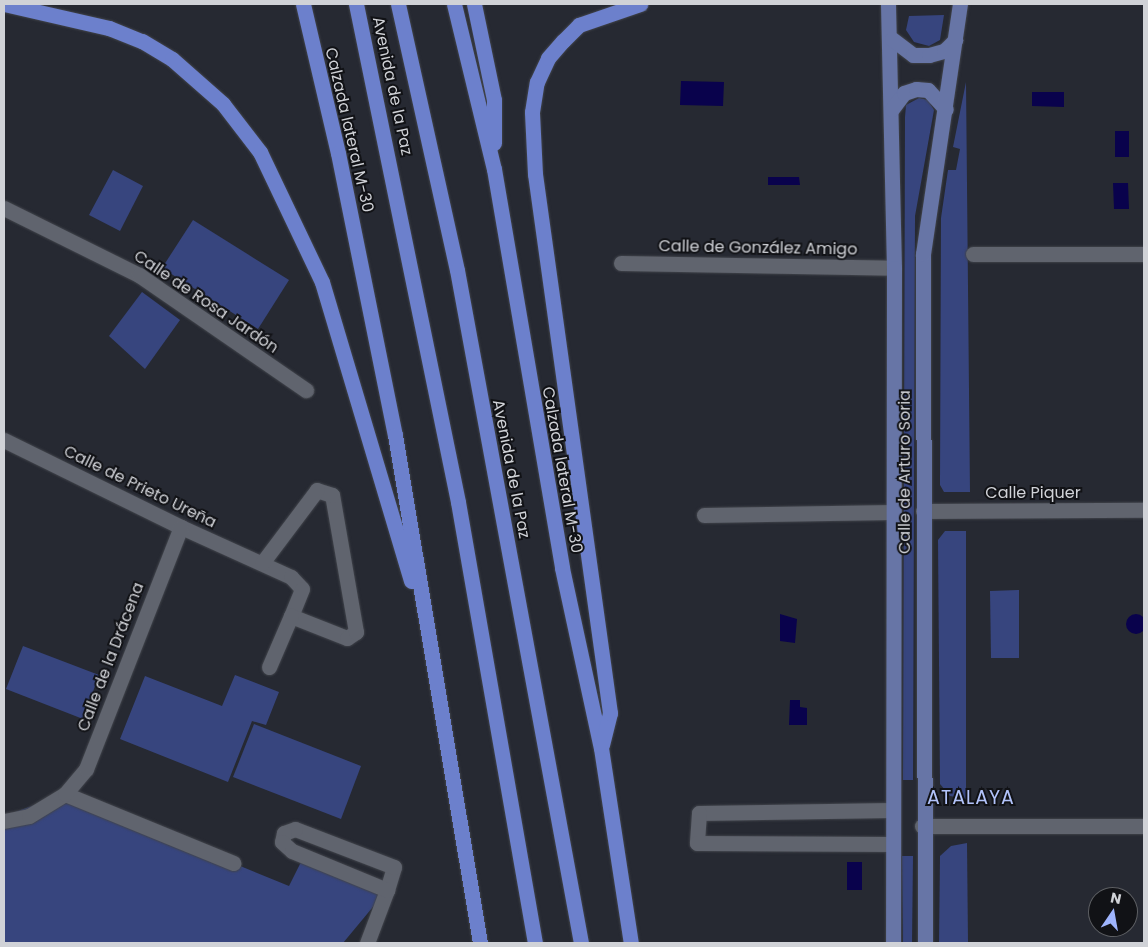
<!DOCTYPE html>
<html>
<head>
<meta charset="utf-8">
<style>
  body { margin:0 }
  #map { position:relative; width:1148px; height:947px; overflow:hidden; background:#262932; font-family:Poppins,sans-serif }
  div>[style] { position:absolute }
  .green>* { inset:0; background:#37457e }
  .water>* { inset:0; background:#09024c }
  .round { border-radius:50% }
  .roads { filter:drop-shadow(0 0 1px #41444b) drop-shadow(0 0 1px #41444b) }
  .street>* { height:15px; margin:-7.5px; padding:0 7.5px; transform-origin:7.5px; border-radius:7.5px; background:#60646e }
  .primary>* { height:15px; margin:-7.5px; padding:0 7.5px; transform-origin:7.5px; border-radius:7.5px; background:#6775a6 }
  .highway>* { height:15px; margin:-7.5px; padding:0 7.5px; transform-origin:7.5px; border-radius:7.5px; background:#6c80cc }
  span { translate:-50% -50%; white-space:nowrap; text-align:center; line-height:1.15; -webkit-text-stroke:4px #111216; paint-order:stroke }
  .street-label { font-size:16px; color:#d0d2d7 }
  .quarter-label { font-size:19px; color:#b2c3fa; letter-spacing:1px }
  .frame { position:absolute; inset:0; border:5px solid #d0d2d7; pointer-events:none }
  .north { position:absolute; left:1088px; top:887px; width:50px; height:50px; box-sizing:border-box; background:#111216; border:1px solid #5d5f63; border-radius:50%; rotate:12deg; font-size:14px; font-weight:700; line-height:20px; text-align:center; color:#d0d2d7 }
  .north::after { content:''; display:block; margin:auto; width:18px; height:22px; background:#9eb4fd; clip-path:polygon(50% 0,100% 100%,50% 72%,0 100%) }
</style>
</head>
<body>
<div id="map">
  <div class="green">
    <div style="clip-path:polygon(909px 16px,944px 15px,940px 40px,929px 46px,914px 42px,906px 30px)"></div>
    <div style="clip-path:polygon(966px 82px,970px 492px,944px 492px,940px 485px,941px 218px,948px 170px,956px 170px,960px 149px,953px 147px)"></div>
    <div style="clip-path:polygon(919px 98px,928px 100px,934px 110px,915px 216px,913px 780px,903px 780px,905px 117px,906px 105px)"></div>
    <div style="clip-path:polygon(113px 170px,143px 186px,120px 231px,89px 215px)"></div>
    <div style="clip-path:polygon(193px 220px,289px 280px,258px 329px,162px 268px)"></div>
    <div style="clip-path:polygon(142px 292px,180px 320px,145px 369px,109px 336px)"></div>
    <div style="clip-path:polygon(945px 531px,966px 531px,966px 799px,950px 796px,940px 784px,938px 540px)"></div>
    <div style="clip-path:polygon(1019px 590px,1019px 658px,991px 658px,990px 591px)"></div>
    <div style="clip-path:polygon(23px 646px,99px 675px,83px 719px,6px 689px)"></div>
    <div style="clip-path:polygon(235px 675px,279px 692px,266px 725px,252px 721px,228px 782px,120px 739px,145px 676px,222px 706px)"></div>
    <div style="clip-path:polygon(254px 724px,361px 766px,341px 819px,233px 777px)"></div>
    <div style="clip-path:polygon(65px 794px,289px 886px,304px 856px,387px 890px,343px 943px,4px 943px,4px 816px)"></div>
    <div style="clip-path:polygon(967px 843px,968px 943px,939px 943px,940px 856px,951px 846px)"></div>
    <div style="clip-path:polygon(902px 856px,913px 856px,912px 943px,903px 943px)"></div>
  </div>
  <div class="water">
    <div style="clip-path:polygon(681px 81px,724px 82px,723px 106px,680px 105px)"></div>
    <div style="clip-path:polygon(1032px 92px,1064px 92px,1064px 107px,1032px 106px)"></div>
    <div style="clip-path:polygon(1115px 131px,1129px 131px,1129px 157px,1115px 157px)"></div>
    <div style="clip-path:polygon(768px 177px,799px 177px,800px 185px,768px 185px)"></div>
    <div style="clip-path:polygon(1113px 183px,1128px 183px,1129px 209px,1114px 209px)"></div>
    <div class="round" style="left:1126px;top:614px;width:20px;height:20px"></div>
    <div style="clip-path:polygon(780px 614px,797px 619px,795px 643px,780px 641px)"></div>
    <div style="clip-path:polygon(790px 700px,800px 700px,800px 707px,807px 708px,807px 725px,789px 725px)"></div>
    <div style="clip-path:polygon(847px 862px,862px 862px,862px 890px,847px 890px)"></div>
  </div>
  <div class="roads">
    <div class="street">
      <div style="left:4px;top:208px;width:151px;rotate:26.4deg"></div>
      <div style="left:139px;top:275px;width:203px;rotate:34.6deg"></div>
      <div style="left:973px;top:254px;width:171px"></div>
      <div style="left:621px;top:263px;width:273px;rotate:1deg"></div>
      <div style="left:4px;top:440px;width:197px;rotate:26.2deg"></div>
      <div style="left:181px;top:527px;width:121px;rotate:24.4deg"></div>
      <div style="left:291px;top:577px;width:16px;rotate:47deg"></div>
      <div style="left:302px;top:589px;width:29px;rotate:112deg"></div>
      <div style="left:291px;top:616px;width:60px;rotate:21.4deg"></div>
      <div style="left:347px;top:638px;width:11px;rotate:-34deg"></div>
      <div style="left:356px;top:632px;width:139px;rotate:-99.9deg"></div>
      <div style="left:332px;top:495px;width:16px;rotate:-162deg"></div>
      <div style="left:317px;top:490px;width:91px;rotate:127deg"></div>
      <div style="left:923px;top:511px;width:221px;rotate:-0.3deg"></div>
      <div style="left:704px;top:515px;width:190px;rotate:-0.9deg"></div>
      <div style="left:269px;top:667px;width:56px;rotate:-66.7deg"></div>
      <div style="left:65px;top:794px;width:182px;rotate:22.3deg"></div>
      <div style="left:892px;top:810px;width:193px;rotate:179.1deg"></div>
      <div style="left:699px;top:813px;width:30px;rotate:94deg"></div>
      <div style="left:697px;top:843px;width:195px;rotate:0.3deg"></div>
      <div style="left:4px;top:821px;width:25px;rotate:-11deg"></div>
      <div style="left:29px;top:816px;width:42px;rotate:-31.4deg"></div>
      <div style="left:65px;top:794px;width:33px;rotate:-50deg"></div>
      <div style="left:86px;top:769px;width:260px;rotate:-68.6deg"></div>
      <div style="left:922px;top:826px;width:222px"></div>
      <div style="left:367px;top:943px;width:57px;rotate:-69.3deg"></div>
      <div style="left:387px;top:890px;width:24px;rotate:-73deg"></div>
      <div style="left:394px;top:867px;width:106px;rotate:-159deg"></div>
      <div style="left:295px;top:829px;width:12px;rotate:160deg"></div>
      <div style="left:284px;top:833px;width:9px;rotate:103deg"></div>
      <div style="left:282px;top:842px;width:13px;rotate:42deg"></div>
      <div style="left:292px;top:851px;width:103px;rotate:22.3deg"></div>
    </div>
    <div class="primary">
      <div style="left:888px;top:4px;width:264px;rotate:88.7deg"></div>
      <div style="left:894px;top:268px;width:675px;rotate:90.08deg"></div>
      <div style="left:892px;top:39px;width:26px;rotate:37deg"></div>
      <div style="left:913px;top:55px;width:16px"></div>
      <div style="left:929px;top:55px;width:16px;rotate:-15deg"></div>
      <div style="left:944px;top:51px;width:16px;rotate:-45deg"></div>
      <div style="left:892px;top:109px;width:20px;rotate:-53deg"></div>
      <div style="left:904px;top:93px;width:13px;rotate:-18deg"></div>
      <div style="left:916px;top:89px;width:12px;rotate:5deg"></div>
      <div style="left:928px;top:90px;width:26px;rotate:47deg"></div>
      <div style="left:925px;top:943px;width:689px;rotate:-90.17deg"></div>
      <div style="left:923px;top:254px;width:253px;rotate:-81.6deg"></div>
    </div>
    <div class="highway">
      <div style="left:4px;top:4px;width:108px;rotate:12.9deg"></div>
      <div style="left:109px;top:28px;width:35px;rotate:22deg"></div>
      <div style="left:142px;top:41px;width:35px;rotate:31deg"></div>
      <div style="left:172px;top:59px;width:68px;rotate:41.4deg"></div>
      <div style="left:223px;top:104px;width:61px;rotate:52.4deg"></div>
      <div style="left:260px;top:152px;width:144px;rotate:64.5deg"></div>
      <div style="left:322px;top:282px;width:312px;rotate:73.4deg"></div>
      <div style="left:303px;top:4px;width:153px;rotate:76.8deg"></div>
      <div style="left:338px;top:153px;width:288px;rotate:78.6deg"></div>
      <div style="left:395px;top:435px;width:515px;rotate:80.5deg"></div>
      <div style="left:356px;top:4px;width:508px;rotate:78.42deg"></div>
      <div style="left:458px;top:502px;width:448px;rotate:80.1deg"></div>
      <div style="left:398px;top:4px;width:272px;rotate:77.5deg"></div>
      <div style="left:457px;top:270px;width:684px;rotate:79.56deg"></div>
      <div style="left:454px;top:4px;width:170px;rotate:76.4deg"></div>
      <div style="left:494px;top:169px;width:405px;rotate:80.3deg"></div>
      <div style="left:562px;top:568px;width:184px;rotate:77.8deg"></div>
      <div style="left:601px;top:748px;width:197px;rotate:81.3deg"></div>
      <div style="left:474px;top:4px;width:98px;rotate:78.2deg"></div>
      <div style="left:494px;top:100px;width:43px;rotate:90deg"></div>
      <div style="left:602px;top:745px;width:33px;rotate:-76deg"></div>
      <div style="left:610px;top:713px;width:544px;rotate:-97.92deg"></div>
      <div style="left:535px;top:174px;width:62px;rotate:-92.8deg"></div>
      <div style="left:532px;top:112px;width:30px;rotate:-81deg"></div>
      <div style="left:537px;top:82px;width:26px;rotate:-65deg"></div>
      <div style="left:548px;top:58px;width:23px;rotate:-49deg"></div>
      <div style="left:563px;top:41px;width:23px;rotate:-45deg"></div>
      <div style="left:579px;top:25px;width:65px;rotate:-19deg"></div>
    </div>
  </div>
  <div class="street-label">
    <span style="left:392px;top:86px;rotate:78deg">Avenida de la Paz</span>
    <span style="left:349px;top:130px;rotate:77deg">Calzada lateral M-30</span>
    <span style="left:758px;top:248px;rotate:1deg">Calle de González Amigo</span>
    <span style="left:206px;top:302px;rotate:34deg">Calle de Rosa Jardón</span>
    <span style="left:511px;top:469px;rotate:79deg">Avenida de la Paz</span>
    <span style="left:562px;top:470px;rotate:80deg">Calzada lateral M-30</span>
    <span style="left:905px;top:472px;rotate:-90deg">Calle de Arturo Soria</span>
    <span style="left:140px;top:487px;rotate:26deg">Calle de Prieto Ureña</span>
    <span style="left:1033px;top:493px">Calle Piquer</span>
    <span style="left:111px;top:657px;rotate:-69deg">Calle de la Drácena</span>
  </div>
  <div class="quarter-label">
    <span style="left:971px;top:798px">ATALAYA</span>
  </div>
  <div class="frame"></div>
  <div class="north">N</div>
</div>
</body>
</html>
